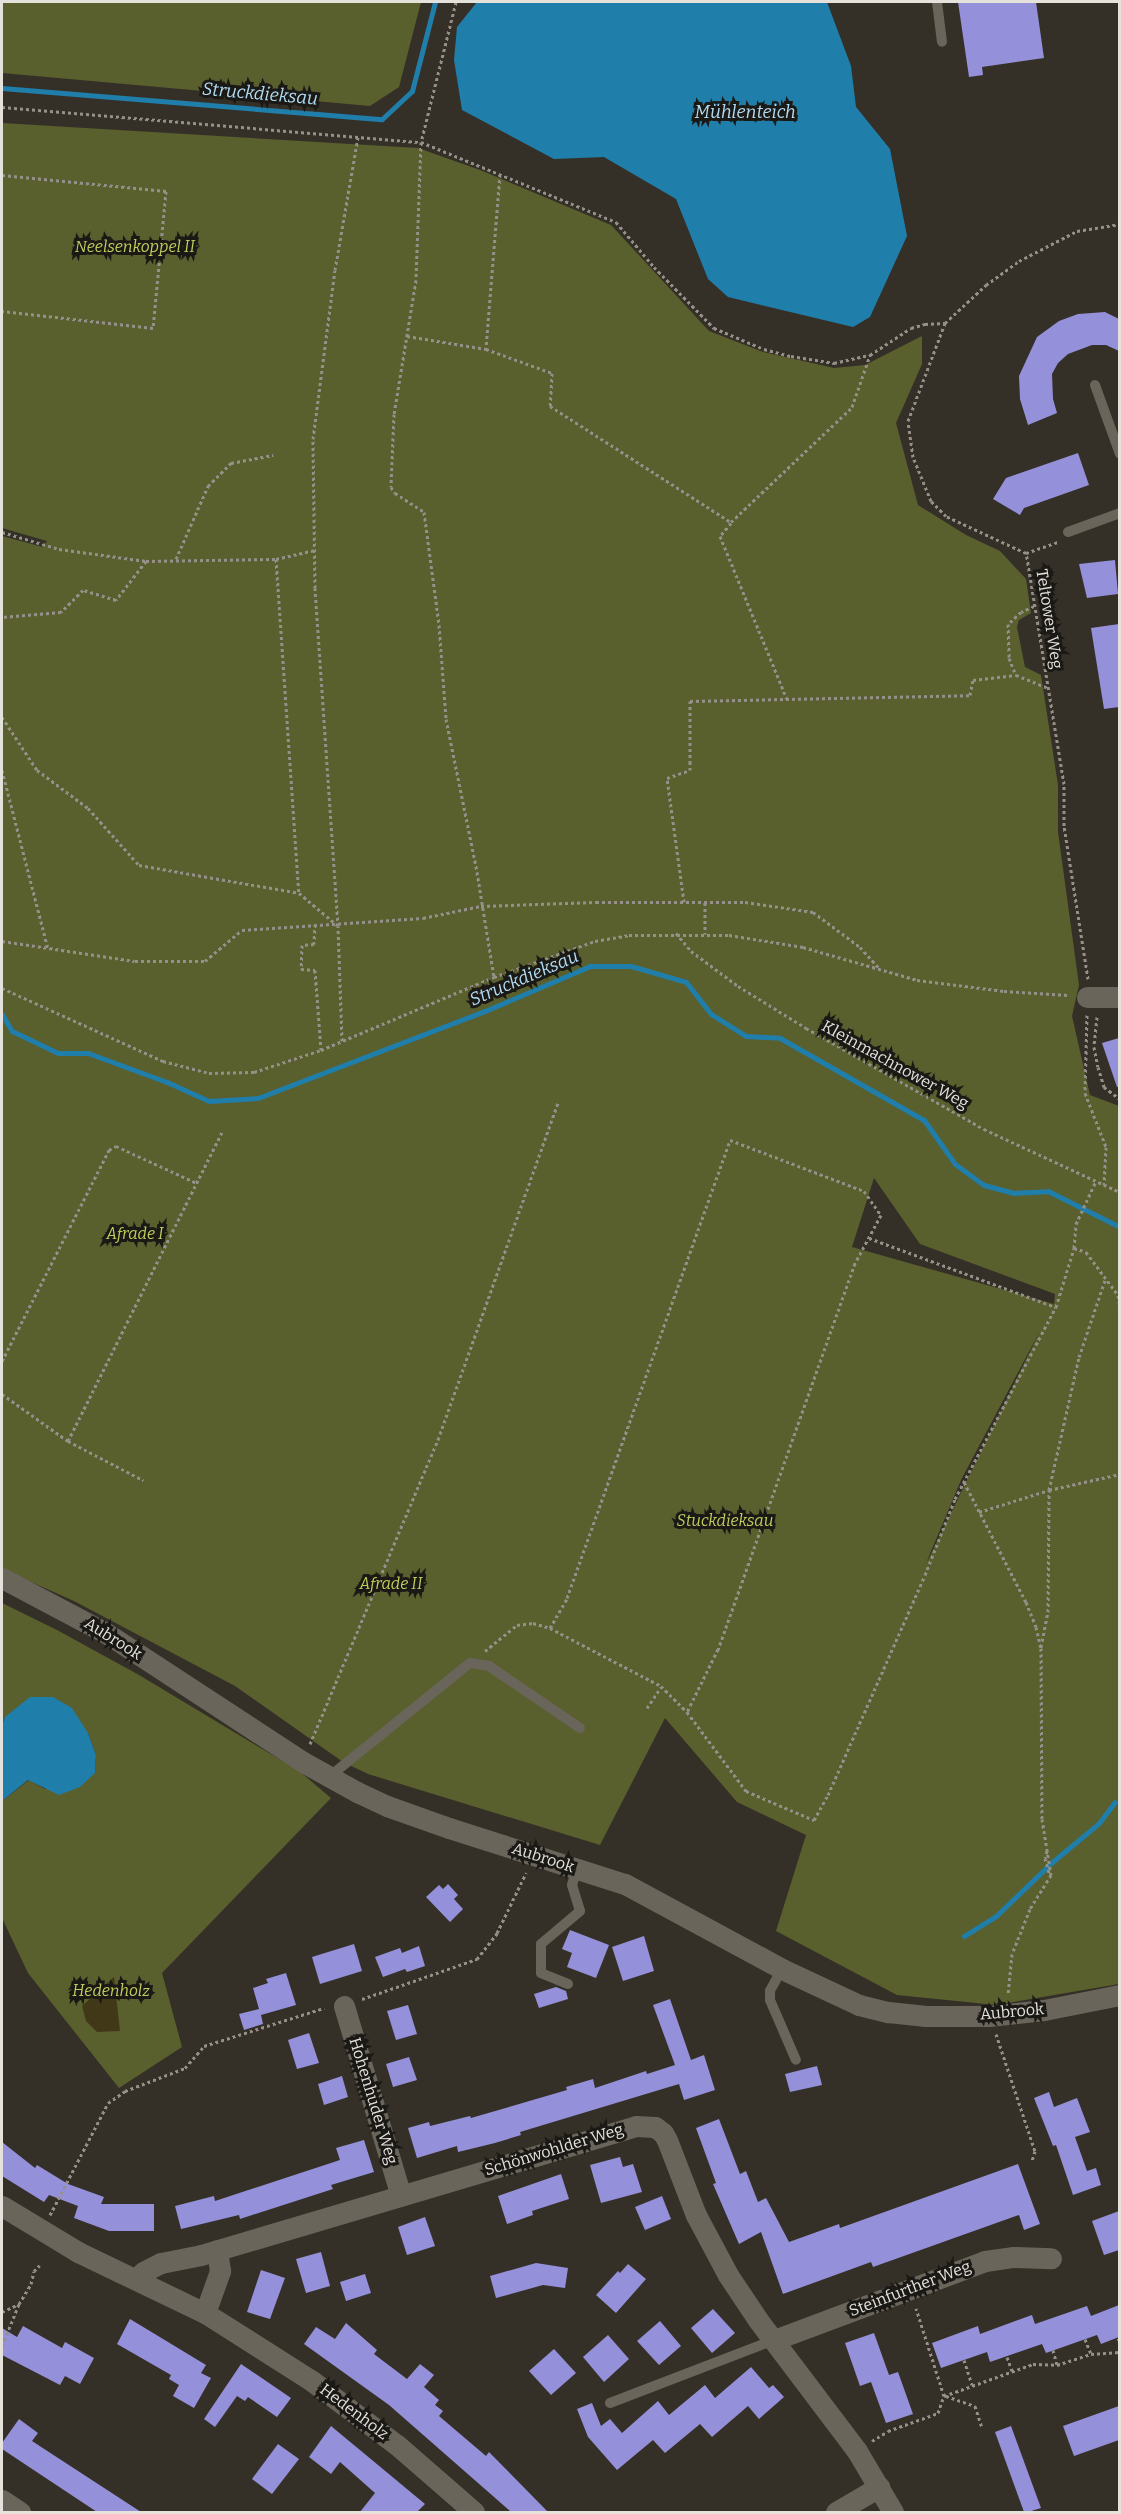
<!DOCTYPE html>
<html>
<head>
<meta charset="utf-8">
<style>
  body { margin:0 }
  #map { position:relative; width:1121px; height:2514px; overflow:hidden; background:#353027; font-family:Bitter,serif }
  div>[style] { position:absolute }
  .green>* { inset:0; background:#5a5f2e }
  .sand>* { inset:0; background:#413818 }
  .water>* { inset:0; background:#207eaa }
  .stream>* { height:5px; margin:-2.5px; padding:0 2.5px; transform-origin:2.5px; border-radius:2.5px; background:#207eaa }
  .building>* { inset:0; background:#9490d9 }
  .path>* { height:3px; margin-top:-1.5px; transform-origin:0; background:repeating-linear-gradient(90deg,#95918a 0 3px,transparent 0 6px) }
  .service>* { height:10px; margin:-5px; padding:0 5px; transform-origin:5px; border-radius:5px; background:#6a655b }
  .minor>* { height:21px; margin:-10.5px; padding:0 10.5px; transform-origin:10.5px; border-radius:10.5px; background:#6a655b }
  span { translate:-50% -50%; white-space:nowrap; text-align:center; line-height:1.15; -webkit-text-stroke:6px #1b1915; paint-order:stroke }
  .park-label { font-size:16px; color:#c0cc5b; font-style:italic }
  .street-label { font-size:16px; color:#e5e2dc }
  .water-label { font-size:18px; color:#b2dbf3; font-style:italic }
  .frame { position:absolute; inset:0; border:3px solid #e5e2dc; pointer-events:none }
</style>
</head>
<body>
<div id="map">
  <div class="green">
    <div style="clip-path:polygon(2px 2px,421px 2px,399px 87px,370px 106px,2px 73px)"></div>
    <div style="clip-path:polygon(evenodd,2px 123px,418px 148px,480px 170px,611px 225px,709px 331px,763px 352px,834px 368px,865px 365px,922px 336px,922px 364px,896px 423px,918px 505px,966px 535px,1000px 551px,1026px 579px,1031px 613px,1019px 620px,1017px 627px,1025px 667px,1041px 675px,1058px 785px,1058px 832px,1079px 985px,1072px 1016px,1090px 1095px,1119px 1106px,1119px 1984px,996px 2005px,897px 1995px,776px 1931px,806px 1835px,737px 1802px,665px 1718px,600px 1845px,368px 1774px,343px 1762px,235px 1686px,74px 1601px,2px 1569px,2px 536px,43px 547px,47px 541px,2px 528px,2px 123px,874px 1178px,920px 1244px,1055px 1294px,1054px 1304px,852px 1247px,874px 1178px,2px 123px,1041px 1329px,928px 1560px,927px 1561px,961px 1480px,1041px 1329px)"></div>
    <div style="clip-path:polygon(2px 1603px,57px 1630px,139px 1675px,299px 1771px,331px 1798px,162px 1973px,182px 2047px,119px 2088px,28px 1973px,2px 1918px,2px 1801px,29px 1780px,45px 1789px,95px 1773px,96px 1755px,88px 1733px,5px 1717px,2px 1726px)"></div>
  </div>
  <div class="sand">
    <div style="clip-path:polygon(114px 1977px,120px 2031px,97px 2032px,86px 2021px,82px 2006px)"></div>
  </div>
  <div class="water">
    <div style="clip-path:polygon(477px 2px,827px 2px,851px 66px,856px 107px,890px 149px,907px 236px,870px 317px,853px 327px,728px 297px,708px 279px,676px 199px,604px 157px,554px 159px,462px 110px,454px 60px,457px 27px)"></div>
    <div style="clip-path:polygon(30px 1697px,53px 1697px,72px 1708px,88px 1733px,96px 1755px,95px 1773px,80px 1787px,59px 1795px,28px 1780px,2px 1801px,2px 1726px,5px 1717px)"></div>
  </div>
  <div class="stream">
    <div style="left:2px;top:88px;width:381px;rotate:4.7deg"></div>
    <div style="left:382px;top:119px;width:41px;rotate:-43deg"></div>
    <div style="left:412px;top:91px;width:92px;rotate:-75.5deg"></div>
    <div style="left:2px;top:1014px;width:20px;rotate:60deg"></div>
    <div style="left:12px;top:1031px;width:51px;rotate:25.6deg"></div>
    <div style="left:58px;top:1053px;width:30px"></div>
    <div style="left:88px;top:1053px;width:84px;rotate:20.2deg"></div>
    <div style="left:167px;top:1082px;width:46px;rotate:24.3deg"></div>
    <div style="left:209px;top:1101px;width:49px;rotate:-3.5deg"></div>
    <div style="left:258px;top:1098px;width:243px;rotate:-21deg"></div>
    <div style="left:485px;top:1011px;width:114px;rotate:-23.2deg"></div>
    <div style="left:590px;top:966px;width:41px"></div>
    <div style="left:631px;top:966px;width:57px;rotate:16.2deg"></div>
    <div style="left:686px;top:982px;width:41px;rotate:52deg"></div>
    <div style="left:711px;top:1014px;width:41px;rotate:32.2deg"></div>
    <div style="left:746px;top:1036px;width:34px;rotate:3deg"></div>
    <div style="left:780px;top:1038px;width:166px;rotate:29.7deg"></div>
    <div style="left:924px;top:1120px;width:54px;rotate:54.8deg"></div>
    <div style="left:955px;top:1164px;width:36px;rotate:36deg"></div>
    <div style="left:984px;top:1185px;width:30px;rotate:15deg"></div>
    <div style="left:1013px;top:1193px;width:35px;rotate:-3deg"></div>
    <div style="left:1048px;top:1191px;width:80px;rotate:26.6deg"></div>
    <div style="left:964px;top:1936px;width:38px;rotate:-32deg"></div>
    <div style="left:996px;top:1916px;width:76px;rotate:-43.9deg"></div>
    <div style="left:1051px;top:1863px;width:62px;rotate:-39.8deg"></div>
    <div style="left:1099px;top:1823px;width:26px;rotate:-53deg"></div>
  </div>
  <div class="building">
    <div style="clip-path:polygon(958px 2px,1036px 2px,1044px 58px,982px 67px,983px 75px,969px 77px)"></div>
    <div style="clip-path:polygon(1105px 312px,1119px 319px,1119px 351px,1106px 345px,1092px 345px,1068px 354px,1058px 363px,1052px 374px,1053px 399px,1057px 413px,1028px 425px,1020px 399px,1019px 376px,1037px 337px,1059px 321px,1078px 314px)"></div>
    <div style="clip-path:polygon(1078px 453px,1089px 485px,1024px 508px,1020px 515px,993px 499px,1006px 478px)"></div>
    <div style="clip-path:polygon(1115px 560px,1118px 594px,1087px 598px,1079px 564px)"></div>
    <div style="clip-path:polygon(1119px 624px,1119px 707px,1104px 709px,1091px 628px)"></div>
    <div style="clip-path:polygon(1119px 1038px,1119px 1087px,1117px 1087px,1102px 1043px)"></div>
    <div style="clip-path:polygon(448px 1884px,458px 1895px,454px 1899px,463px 1909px,450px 1922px,426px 1897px,439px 1885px,443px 1889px)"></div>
    <div style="clip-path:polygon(570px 1930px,609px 1945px,596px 1978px,567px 1967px,572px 1953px,562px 1949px)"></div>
    <div style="clip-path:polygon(644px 1936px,654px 1971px,623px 1981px,612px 1947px)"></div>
    <div style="clip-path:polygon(354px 1944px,362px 1971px,320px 1984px,312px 1957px)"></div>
    <div style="clip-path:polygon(419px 1946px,425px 1966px,407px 1972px,405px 1969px,383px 1977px,375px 1957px,400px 1948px,402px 1953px)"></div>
    <div style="clip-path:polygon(286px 1973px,296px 2005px,261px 2015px,263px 2024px,244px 2030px,239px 2014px,259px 2009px,253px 1988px,268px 1983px,266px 1979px)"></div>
    <div style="clip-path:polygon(556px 1987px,566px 1991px,568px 1999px,539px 2008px,534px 1994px)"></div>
    <div style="clip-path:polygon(670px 1999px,691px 2060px,704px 2055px,715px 2090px,684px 2100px,679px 2084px,520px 2132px,521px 2135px,495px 2143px,458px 2152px,457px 2146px,417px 2158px,408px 2128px,429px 2122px,430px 2126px,470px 2116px,471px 2118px,567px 2090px,566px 2087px,593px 2079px,595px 2088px,646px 2071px,647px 2074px,675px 2065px,653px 2005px)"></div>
    <div style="clip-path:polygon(408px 2005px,417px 2034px,396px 2040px,387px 2011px)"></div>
    <div style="clip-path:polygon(309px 2033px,319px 2063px,297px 2069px,288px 2040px)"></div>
    <div style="clip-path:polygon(409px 2057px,417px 2080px,393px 2087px,386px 2064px)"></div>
    <div style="clip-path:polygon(817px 2066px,822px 2085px,790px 2092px,785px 2074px)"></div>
    <div style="clip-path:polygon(342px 2076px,348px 2097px,324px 2105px,318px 2084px)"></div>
    <div style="clip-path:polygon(1049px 2092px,1054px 2107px,1077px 2098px,1090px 2132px,1075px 2137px,1087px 2171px,1096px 2168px,1101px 2185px,1073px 2195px,1056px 2145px,1053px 2146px,1034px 2098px)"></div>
    <div style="clip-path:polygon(719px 2119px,740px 2174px,746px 2171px,758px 2202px,766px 2198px,789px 2242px,839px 2224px,840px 2228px,1018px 2164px,1040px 2224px,1024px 2230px,1019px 2215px,873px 2267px,871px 2262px,783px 2294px,761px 2232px,739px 2244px,713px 2184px,716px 2183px,696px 2128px)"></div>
    <div style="clip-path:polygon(364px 2140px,374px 2172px,331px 2185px,333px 2189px,240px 2219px,239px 2215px,181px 2229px,175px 2206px,214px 2196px,215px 2201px,340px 2160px,336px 2148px)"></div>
    <div style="clip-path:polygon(2px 2142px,35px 2168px,37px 2165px,68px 2184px,104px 2197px,101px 2204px,154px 2204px,154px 2231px,109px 2231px,74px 2218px,78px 2206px,49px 2195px,44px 2202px,2px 2176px)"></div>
    <div style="clip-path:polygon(620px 2157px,623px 2167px,633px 2164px,642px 2192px,601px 2203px,590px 2165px)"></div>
    <div style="clip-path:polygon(561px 2174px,569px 2199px,532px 2211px,533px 2215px,507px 2224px,498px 2196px)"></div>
    <div style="clip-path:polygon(662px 2196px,671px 2219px,645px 2230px,635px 2207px)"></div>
    <div style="clip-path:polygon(1119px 2211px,1119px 2250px,1104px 2255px,1092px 2221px)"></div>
    <div style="clip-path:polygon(425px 2217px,435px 2246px,407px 2255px,398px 2227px)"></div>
    <div style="clip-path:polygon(321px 2252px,330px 2286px,306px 2293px,296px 2259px)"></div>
    <div style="clip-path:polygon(536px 2263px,568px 2268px,565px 2288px,543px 2285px,496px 2298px,490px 2276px)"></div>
    <div style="clip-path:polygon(628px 2264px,646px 2279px,616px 2313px,596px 2295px,618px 2271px,620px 2273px)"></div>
    <div style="clip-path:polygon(261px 2270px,285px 2278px,270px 2319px,247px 2312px)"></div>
    <div style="clip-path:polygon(365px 2274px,371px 2293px,346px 2301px,340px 2282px)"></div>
    <div style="clip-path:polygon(1119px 2305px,1119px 2337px,1101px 2344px,1097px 2335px,1046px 2353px,1042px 2344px,990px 2362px,987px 2352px,941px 2368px,932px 2343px,978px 2326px,980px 2334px,1032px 2315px,1035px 2324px,1087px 2306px,1091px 2316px)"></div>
    <div style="clip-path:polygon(713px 2309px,735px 2333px,712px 2353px,691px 2328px)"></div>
    <div style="clip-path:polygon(130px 2319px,206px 2365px,201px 2373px,211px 2378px,194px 2408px,173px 2396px,179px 2385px,169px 2379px,171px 2375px,117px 2344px)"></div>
    <div style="clip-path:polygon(660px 2321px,681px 2346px,659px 2365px,637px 2341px)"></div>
    <div style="clip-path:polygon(346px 2323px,377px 2350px,374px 2354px,407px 2379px,420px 2364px,434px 2375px,424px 2387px,439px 2400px,435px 2405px,443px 2411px,439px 2416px,486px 2456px,489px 2452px,548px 2512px,511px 2512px,389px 2405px,304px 2344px,316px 2327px,335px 2339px)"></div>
    <div style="clip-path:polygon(23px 2326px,62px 2348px,65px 2342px,94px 2358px,80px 2384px,65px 2376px,60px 2385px,2px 2355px,2px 2328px,17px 2337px)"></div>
    <div style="clip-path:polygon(874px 2333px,889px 2375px,898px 2372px,913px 2414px,886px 2423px,871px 2382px,860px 2386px,845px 2343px)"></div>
    <div style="clip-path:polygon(608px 2335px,629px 2359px,604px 2382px,583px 2357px)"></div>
    <div style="clip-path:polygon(554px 2349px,576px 2373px,551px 2395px,529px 2371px)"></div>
    <div style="clip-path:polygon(241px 2364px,291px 2398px,277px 2417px,248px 2397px,245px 2401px,237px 2396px,215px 2427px,204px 2419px)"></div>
    <div style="clip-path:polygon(751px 2367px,769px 2388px,773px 2385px,784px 2397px,759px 2419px,748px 2406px,712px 2437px,700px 2424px,665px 2453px,653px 2440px,617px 2470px,588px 2437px,577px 2409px,592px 2403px,601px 2426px,610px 2419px,622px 2433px,658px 2401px,669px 2415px,705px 2385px,715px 2398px)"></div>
    <div style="clip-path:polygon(1119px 2406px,1119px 2440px,1074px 2456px,1063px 2426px)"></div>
    <div style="clip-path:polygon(19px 2419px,38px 2433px,32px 2441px,141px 2512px,97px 2512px,2px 2449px,2px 2443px)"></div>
    <div style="clip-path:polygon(331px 2426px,425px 2504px,417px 2512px,360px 2512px,375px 2493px,340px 2462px,331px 2474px,309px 2457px)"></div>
    <div style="clip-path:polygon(1011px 2426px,1041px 2508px,1028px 2512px,1024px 2512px,995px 2432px)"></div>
    <div style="clip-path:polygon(278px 2444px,299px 2459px,272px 2494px,252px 2479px)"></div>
  </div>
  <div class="path">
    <div style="left:456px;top:2px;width:144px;rotate:104deg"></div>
    <div style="left:421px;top:142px;width:138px;rotate:92.1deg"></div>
    <div style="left:416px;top:280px;width:136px;rotate:99.3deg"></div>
    <div style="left:394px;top:414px;width:73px;rotate:92.4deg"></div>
    <div style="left:391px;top:487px;width:7px;rotate:56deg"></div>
    <div style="left:395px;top:493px;width:35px;rotate:33deg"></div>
    <div style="left:424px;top:512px;width:114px;rotate:82.4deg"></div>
    <div style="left:439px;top:625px;width:94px;rotate:85.7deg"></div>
    <div style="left:446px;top:719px;width:156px;rotate:78.5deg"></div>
    <div style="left:477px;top:872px;width:106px;rotate:80.8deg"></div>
    <div style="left:2px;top:107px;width:420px;rotate:4.8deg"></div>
    <div style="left:421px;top:142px;width:211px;rotate:22.3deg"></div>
    <div style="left:616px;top:222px;width:59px;rotate:49.8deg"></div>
    <div style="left:654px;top:267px;width:86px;rotate:45.5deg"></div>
    <div style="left:714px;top:328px;width:54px;rotate:22.8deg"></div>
    <div style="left:764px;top:349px;width:28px;rotate:15deg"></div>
    <div style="left:791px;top:356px;width:44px;rotate:9.2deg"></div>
    <div style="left:834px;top:363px;width:37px;rotate:-13deg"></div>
    <div style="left:870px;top:355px;width:49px;rotate:-33.4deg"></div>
    <div style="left:911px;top:328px;width:15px;rotate:-16deg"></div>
    <div style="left:925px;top:324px;width:20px;rotate:-3deg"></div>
    <div style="left:500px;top:174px;width:176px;rotate:94.6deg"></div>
    <div style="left:486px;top:349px;width:70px;rotate:20deg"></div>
    <div style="left:552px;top:373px;width:33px;rotate:93deg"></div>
    <div style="left:550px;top:406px;width:215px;rotate:32.7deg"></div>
    <div style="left:731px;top:522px;width:167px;rotate:-43.5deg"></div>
    <div style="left:852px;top:407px;width:55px;rotate:-70.9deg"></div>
    <div style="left:2px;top:175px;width:165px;rotate:5.6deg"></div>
    <div style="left:166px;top:191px;width:138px;rotate:95.4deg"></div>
    <div style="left:153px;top:328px;width:152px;rotate:-173.6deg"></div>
    <div style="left:407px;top:336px;width:80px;rotate:9.3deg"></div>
    <div style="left:731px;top:523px;width:17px;rotate:130deg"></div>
    <div style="left:720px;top:536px;width:176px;rotate:67.7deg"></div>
    <div style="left:2px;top:532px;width:59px;rotate:16.6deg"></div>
    <div style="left:59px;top:549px;width:88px;rotate:7.9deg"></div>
    <div style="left:146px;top:561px;width:49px;rotate:127.6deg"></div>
    <div style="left:116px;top:600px;width:34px;rotate:-163deg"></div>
    <div style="left:83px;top:590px;width:31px;rotate:135deg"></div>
    <div style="left:61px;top:612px;width:59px;rotate:175.2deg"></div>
    <div style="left:1026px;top:553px;width:34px;rotate:-19deg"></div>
    <div style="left:176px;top:559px;width:80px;rotate:-66.3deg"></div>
    <div style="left:208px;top:486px;width:33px;rotate:-45deg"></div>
    <div style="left:231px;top:463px;width:43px;rotate:-10.8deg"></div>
    <div style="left:276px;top:559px;width:335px;rotate:86.1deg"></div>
    <div style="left:146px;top:561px;width:130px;rotate:-0.9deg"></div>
    <div style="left:276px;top:559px;width:39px;rotate:-13deg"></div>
    <div style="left:1034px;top:606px;width:14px;rotate:155deg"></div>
    <div style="left:1021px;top:612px;width:18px;rotate:137deg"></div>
    <div style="left:1008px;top:624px;width:34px;rotate:88deg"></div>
    <div style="left:1009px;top:658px;width:18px;rotate:68deg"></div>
    <div style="left:1016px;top:675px;width:35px;rotate:22deg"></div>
    <div style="left:2px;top:717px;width:64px;rotate:56.6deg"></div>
    <div style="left:37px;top:770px;width:64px;rotate:36.7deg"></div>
    <div style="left:88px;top:808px;width:76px;rotate:48.2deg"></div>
    <div style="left:139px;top:865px;width:162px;rotate:9.9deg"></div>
    <div style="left:299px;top:893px;width:50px;rotate:40.1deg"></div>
    <div style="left:2px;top:770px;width:185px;rotate:75.6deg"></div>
    <div style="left:684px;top:902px;width:125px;rotate:-97.8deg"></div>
    <div style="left:667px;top:778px;width:24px;rotate:-19deg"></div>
    <div style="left:690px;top:770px;width:69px;rotate:-90deg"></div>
    <div style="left:690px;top:701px;width:280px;rotate:-1.2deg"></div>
    <div style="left:970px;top:695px;width:15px;rotate:-79deg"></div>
    <div style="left:973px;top:680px;width:43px;rotate:-6.6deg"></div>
    <div style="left:705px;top:902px;width:32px;rotate:90deg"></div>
    <div style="left:315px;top:924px;width:20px;rotate:93deg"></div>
    <div style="left:314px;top:944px;width:12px;rotate:175deg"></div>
    <div style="left:302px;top:945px;width:24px;rotate:92deg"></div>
    <div style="left:301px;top:969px;width:14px;rotate:4deg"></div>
    <div style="left:315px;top:970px;width:80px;rotate:85.7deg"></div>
    <div style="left:676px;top:933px;width:23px;rotate:50deg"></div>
    <div style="left:691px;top:951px;width:59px;rotate:36.7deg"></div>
    <div style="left:738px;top:986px;width:80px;rotate:31.7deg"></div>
    <div style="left:806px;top:1028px;width:205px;rotate:29.6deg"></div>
    <div style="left:984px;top:1129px;width:150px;rotate:24.9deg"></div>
    <div style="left:2px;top:941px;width:134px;rotate:8.6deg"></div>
    <div style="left:135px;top:961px;width:70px"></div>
    <div style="left:205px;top:961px;width:48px;rotate:-40deg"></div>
    <div style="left:242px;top:930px;width:181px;rotate:-3.8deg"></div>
    <div style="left:423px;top:918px;width:59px;rotate:-11.7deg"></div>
    <div style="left:481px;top:906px;width:115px;rotate:-2deg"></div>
    <div style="left:596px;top:902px;width:149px"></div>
    <div style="left:745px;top:902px;width:69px;rotate:8.4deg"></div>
    <div style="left:813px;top:912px;width:59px;rotate:36.7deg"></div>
    <div style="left:860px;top:947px;width:30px;rotate:48deg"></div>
    <div style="left:1088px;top:979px;width:155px;rotate:-98.9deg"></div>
    <div style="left:1064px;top:826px;width:42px;rotate:-90deg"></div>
    <div style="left:1064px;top:784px;width:234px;rotate:-99.3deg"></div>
    <div style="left:1026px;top:553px;width:88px;rotate:-155.2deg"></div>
    <div style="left:946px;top:516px;width:21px;rotate:-135deg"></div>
    <div style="left:931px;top:501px;width:48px;rotate:-112.2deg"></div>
    <div style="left:913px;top:457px;width:36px;rotate:-98deg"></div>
    <div style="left:908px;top:421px;width:105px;rotate:-69.3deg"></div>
    <div style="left:945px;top:323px;width:56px;rotate:-42.8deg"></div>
    <div style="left:986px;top:285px;width:41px;rotate:-36deg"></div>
    <div style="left:1019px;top:261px;width:65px;rotate:-27.3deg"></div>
    <div style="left:1077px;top:231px;width:44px;rotate:-9.2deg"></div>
    <div style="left:2px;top:988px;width:177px;rotate:24.4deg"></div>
    <div style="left:163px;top:1061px;width:48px;rotate:14.6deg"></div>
    <div style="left:209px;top:1073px;width:45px;rotate:-1.3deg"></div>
    <div style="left:254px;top:1072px;width:71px;rotate:-18.2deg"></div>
    <div style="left:321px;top:1050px;width:188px;rotate:-22.9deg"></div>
    <div style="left:494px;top:977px;width:107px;rotate:-19.6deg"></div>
    <div style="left:595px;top:941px;width:35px;rotate:-10deg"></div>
    <div style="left:629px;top:935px;width:100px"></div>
    <div style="left:729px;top:935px;width:75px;rotate:9.2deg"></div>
    <div style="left:803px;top:947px;width:119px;rotate:16.1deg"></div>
    <div style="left:917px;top:980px;width:88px;rotate:7.2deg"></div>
    <div style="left:1004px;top:991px;width:64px;rotate:3.6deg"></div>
    <div style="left:1087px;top:1015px;width:78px;rotate:91.5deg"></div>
    <div style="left:1085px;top:1093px;width:58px;rotate:68.7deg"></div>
    <div style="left:1106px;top:1147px;width:38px;rotate:93deg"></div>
    <div style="left:1097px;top:1017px;width:30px;rotate:96deg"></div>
    <div style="left:1094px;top:1047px;width:20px;rotate:79deg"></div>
    <div style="left:1098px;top:1067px;width:21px;rotate:73deg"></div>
    <div style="left:1104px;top:1087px;width:20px;rotate:37deg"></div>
    <div style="left:342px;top:1041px;width:115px;rotate:-92deg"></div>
    <div style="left:338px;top:926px;width:339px;rotate:-93.9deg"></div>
    <div style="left:315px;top:588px;width:149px;rotate:-90.8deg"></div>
    <div style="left:313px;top:439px;width:170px;rotate:-82.6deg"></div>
    <div style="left:335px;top:270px;width:135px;rotate:-80.2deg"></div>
    <div style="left:869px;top:1238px;width:199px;rotate:20.3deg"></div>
    <div style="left:1074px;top:1248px;width:13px;rotate:18deg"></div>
    <div style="left:1086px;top:1252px;width:54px;rotate:53.3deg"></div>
    <div style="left:1118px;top:1295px;width:12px;rotate:81deg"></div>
    <div style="left:1120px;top:1330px;width:25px;rotate:90deg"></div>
    <div style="left:2px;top:1361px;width:237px;rotate:-63.1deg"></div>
    <div style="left:109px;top:1150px;width:8px;rotate:-30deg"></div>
    <div style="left:116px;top:1146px;width:89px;rotate:24.6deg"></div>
    <div style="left:2px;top:1394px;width:81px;rotate:35.5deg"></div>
    <div style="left:68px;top:1441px;width:85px;rotate:27.5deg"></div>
    <div style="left:68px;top:1441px;width:345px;rotate:-63.5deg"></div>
    <div style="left:964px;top:1482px;width:135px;rotate:62.7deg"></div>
    <div style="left:1026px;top:1602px;width:27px;rotate:68deg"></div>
    <div style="left:1036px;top:1627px;width:22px;rotate:77deg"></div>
    <div style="left:1041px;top:1648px;width:171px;rotate:89.7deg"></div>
    <div style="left:1042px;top:1819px;width:57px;rotate:80.9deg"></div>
    <div style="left:1051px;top:1875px;width:40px;rotate:122deg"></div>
    <div style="left:1030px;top:1909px;width:48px;rotate:111.8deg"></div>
    <div style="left:1012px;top:1954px;width:41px;rotate:95.6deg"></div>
    <div style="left:979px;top:1512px;width:73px;rotate:-17.4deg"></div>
    <div style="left:1049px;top:1490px;width:73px;rotate:-12.7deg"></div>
    <div style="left:550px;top:1628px;width:34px;rotate:-60deg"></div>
    <div style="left:567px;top:1598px;width:486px;rotate:-70.4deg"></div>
    <div style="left:730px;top:1140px;width:143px;rotate:20.8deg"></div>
    <div style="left:864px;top:1191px;width:29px;rotate:55deg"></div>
    <div style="left:881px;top:1215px;width:55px;rotate:118.4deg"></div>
    <div style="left:855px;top:1263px;width:410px;rotate:109.5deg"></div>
    <div style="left:718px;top:1649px;width:70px;rotate:116.2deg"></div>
    <div style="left:1041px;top:1647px;width:36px;rotate:-79deg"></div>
    <div style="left:1048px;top:1612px;width:122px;rotate:-89.5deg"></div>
    <div style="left:1049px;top:1490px;width:136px;rotate:-77.3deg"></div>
    <div style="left:1079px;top:1357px;width:81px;rotate:-71.3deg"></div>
    <div style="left:485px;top:1651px;width:41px;rotate:-39.1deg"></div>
    <div style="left:517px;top:1625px;width:16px;rotate:-7deg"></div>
    <div style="left:533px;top:1623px;width:18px;rotate:16deg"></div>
    <div style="left:550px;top:1628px;width:125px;rotate:27.6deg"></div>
    <div style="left:661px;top:1686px;width:37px;rotate:45deg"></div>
    <div style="left:687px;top:1712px;width:99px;rotate:53.2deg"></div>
    <div style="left:746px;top:1791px;width:74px;rotate:23.1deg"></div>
    <div style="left:814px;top:1820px;width:29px;rotate:-61deg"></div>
    <div style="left:828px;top:1795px;width:240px;rotate:-66.2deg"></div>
    <div style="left:925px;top:1575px;width:82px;rotate:-68.5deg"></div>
    <div style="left:955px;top:1499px;width:217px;rotate:-62.3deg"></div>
    <div style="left:1056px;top:1307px;width:62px;rotate:-73deg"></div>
    <div style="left:1074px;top:1248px;width:24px;rotate:-85deg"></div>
    <div style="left:1076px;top:1224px;width:47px;rotate:-65.1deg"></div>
    <div style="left:647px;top:1708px;width:25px;rotate:-56deg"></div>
    <div style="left:310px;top:1744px;width:336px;rotate:-67.2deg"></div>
    <div style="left:440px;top:1434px;width:352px;rotate:-70.4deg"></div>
    <div style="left:1047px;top:1851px;width:7px;rotate:106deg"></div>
    <div style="left:1045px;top:1858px;width:16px;rotate:75deg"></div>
    <div style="left:362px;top:1999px;width:122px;rotate:-19.2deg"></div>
    <div style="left:477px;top:1959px;width:33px;rotate:-52deg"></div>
    <div style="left:497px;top:1933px;width:67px;rotate:-64.2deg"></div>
    <div style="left:996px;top:2034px;width:123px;rotate:71.6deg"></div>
    <div style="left:1035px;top:2151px;width:10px;rotate:107deg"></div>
    <div style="left:50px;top:2215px;width:126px;rotate:-62.6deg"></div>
    <div style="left:108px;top:2103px;width:21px;rotate:-35deg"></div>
    <div style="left:125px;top:2091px;width:64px;rotate:-21deg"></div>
    <div style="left:185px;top:2068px;width:29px;rotate:-49deg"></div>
    <div style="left:204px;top:2046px;width:126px;rotate:-17.6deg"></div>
    <div style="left:2px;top:2312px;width:19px;rotate:-25deg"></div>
    <div style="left:1118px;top:2338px;width:4px;rotate:63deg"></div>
    <div style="left:1085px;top:2339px;width:16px;rotate:68deg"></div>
    <div style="left:2px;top:2346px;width:45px;rotate:-68deg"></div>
    <div style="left:19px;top:2304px;width:23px;rotate:-59deg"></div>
    <div style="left:31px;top:2284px;width:13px;rotate:-77deg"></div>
    <div style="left:34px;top:2271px;width:8px;rotate:-45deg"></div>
    <div style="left:1053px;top:2350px;width:16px;rotate:75deg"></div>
    <div style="left:1007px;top:2357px;width:15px;rotate:70deg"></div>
    <div style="left:964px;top:2360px;width:26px;rotate:72deg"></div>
    <div style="left:944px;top:2396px;width:95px;rotate:-19.8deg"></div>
    <div style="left:1033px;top:2364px;width:24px;rotate:2deg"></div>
    <div style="left:1057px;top:2365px;width:36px;rotate:-18deg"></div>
    <div style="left:1091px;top:2354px;width:29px;rotate:-4deg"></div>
    <div style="left:946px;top:2396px;width:31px;rotate:19deg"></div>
    <div style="left:975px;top:2406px;width:22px;rotate:72deg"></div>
    <div style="left:872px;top:2441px;width:19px;rotate:-32deg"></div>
    <div style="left:888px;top:2431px;width:53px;rotate:-19.8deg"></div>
    <div style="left:938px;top:2413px;width:18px;rotate:-71deg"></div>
    <div style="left:944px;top:2396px;width:92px;rotate:-107.7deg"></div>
  </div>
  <div class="service">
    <div style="left:937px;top:2px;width:40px;rotate:82.9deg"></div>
    <div style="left:1095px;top:385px;width:73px;rotate:70.1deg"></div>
    <div style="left:1068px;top:532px;width:55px;rotate:-20.1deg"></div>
    <div style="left:329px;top:1777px;width:181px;rotate:-39deg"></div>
    <div style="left:470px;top:1663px;width:19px;rotate:9deg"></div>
    <div style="left:489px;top:1666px;width:110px;rotate:34.3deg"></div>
    <div style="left:782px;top:1969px;width:25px;rotate:119deg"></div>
    <div style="left:770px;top:1991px;width:9px;rotate:90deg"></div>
    <div style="left:770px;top:2000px;width:65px;rotate:66.6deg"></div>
    <div style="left:568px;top:1984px;width:29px;rotate:-158deg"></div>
    <div style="left:541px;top:1973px;width:29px;rotate:-90deg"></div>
    <div style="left:541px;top:1944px;width:51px;rotate:-40.2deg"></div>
    <div style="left:580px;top:1911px;width:27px;rotate:-107deg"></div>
    <div style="left:572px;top:1885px;width:17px;rotate:-73deg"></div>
    <div style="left:610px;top:2403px;width:176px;rotate:-21deg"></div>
  </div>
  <div class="minor">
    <div style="left:1087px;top:997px;width:33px"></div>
    <div style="left:2px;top:1578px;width:118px;rotate:27.9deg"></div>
    <div style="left:106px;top:1633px;width:235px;rotate:33.2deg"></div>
    <div style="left:303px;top:1762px;width:62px;rotate:29.1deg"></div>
    <div style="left:357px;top:1792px;width:33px;rotate:25deg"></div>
    <div style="left:387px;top:1806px;width:66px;rotate:19.5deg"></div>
    <div style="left:449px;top:1828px;width:185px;rotate:17.7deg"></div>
    <div style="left:625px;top:1884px;width:179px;rotate:28.4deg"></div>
    <div style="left:782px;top:1969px;width:85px;rotate:25.1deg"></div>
    <div style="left:859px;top:2005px;width:30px;rotate:14deg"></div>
    <div style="left:888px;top:2012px;width:36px;rotate:6deg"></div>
    <div style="left:924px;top:2016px;width:65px"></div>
    <div style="left:989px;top:2016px;width:55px;rotate:-6.2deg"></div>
    <div style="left:1044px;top:2010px;width:77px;rotate:-11.2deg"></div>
    <div style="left:344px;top:2006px;width:198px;rotate:73.3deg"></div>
    <div style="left:2px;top:2206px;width:89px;rotate:31.2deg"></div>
    <div style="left:78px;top:2252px;width:141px;rotate:25.7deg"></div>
    <div style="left:205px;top:2313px;width:127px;rotate:32.4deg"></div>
    <div style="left:312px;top:2381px;width:106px;rotate:37deg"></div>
    <div style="left:397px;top:2445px;width:102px;rotate:41deg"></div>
    <div style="left:138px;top:2280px;width:9px;rotate:-58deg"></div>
    <div style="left:143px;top:2272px;width:20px;rotate:-27deg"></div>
    <div style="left:161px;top:2263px;width:41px;rotate:-11.3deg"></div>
    <div style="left:201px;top:2255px;width:454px;rotate:-16.5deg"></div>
    <div style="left:636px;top:2126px;width:19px;rotate:3deg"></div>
    <div style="left:655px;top:2127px;width:10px;rotate:37deg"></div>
    <div style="left:663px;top:2133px;width:8px;rotate:60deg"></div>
    <div style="left:667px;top:2140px;width:80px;rotate:68.9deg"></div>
    <div style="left:696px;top:2215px;width:68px;rotate:61.9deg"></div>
    <div style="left:728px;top:2275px;width:54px;rotate:56.3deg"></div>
    <div style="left:758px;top:2320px;width:164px;rotate:52.9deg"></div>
    <div style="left:857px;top:2451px;width:71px;rotate:59.5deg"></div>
    <div style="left:205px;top:2313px;width:45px;rotate:-70.3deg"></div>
    <div style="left:220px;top:2271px;width:21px;rotate:-98deg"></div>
    <div style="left:774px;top:2340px;width:225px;rotate:-20.5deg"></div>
    <div style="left:985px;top:2261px;width:29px;rotate:-8deg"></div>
    <div style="left:1014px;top:2257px;width:37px;rotate:2deg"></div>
    <div style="left:2px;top:2500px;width:22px;rotate:34deg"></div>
    <div style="left:836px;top:2512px;width:50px;rotate:-30.2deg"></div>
  </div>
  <div class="park-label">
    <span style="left:135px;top:247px">Neelsenkoppel II</span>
    <span style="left:135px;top:1234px">Afrade I</span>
    <span style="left:725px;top:1521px">Stuckdieksau</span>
    <span style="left:391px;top:1584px">Afrade II</span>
    <span style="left:111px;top:1991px">Hedenholz</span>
  </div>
  <div class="street-label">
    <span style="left:1049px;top:619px;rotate:81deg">Teltower Weg</span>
    <span style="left:895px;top:1065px;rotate:29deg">Kleinmachnower Weg</span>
    <span style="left:113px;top:1639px;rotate:32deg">Aubrook</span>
    <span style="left:543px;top:1858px;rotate:18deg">Aubrook</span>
    <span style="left:1012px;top:2012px;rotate:-5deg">Aubrook</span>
    <span style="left:373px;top:2101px;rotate:73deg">Hohenhuder Weg</span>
    <span style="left:554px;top:2150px;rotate:-17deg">Schönwohlder Weg</span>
    <span style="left:910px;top:2289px;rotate:-21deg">Steinfurther Weg</span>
    <span style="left:354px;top:2412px;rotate:37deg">Hedenholz</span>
  </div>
  <div class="water-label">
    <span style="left:260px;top:94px;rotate:5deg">Struckdieksau</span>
    <span style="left:745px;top:112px">Mühlenteich</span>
    <span style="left:524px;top:978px;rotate:-23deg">Struckdieksau</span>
  </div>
  <div class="frame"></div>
</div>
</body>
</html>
